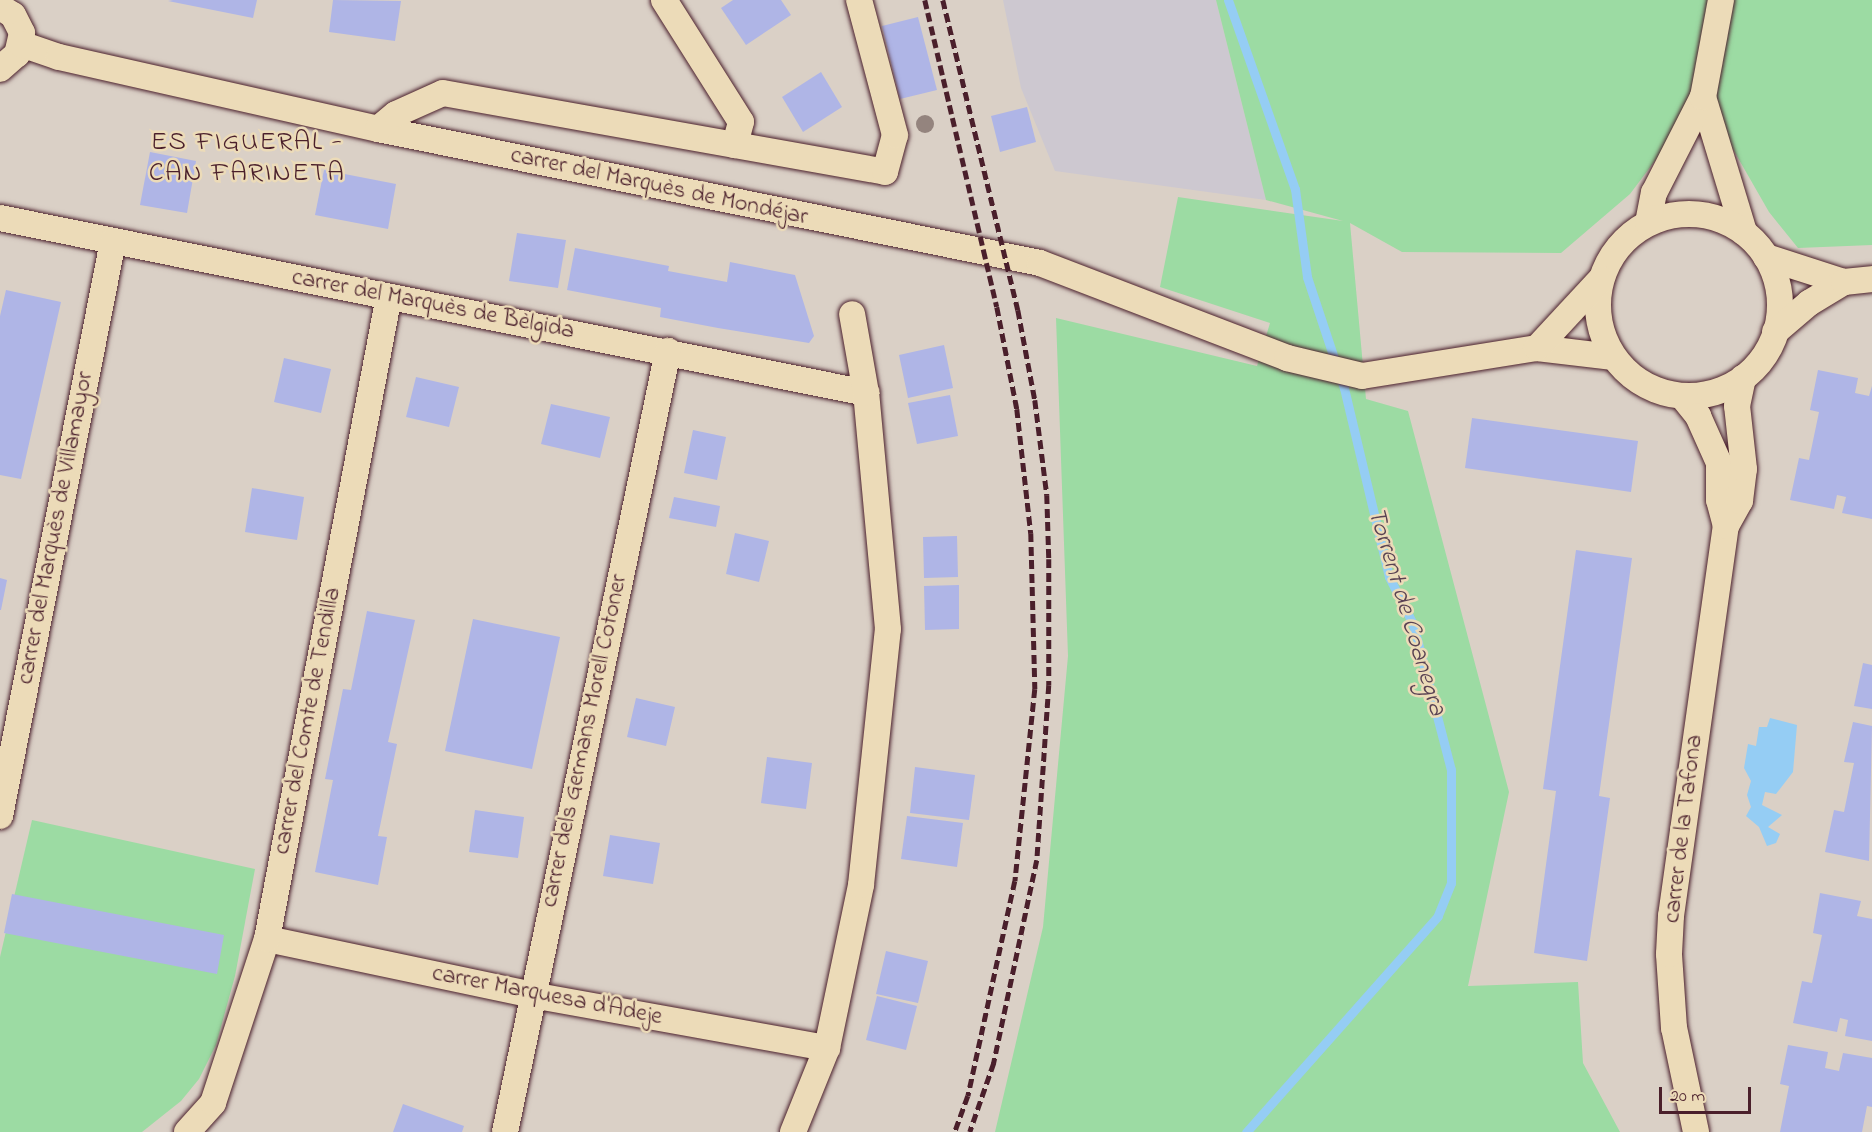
<!DOCTYPE html>
<html>
<head>
<meta charset="utf-8">
<style>
  body { margin:0 }
  #map { position:relative; width:1872px; height:1132px; overflow:hidden; background:#dad0c6; font-family:"Indie Flower",sans-serif }
  div>[style] { position:absolute }
  .built>* { inset:0; background:#cdc8d0 }
  .green>* { inset:0; background:#9cdba3 }
  .water>* { inset:0; background:#95cdf4 }
  .stream>* { height:9px; margin:-4.5px; padding:0 4.5px; transform-origin:4.5px; border-radius:4.5px; background:#95cdf4 }
  .building>* { inset:0; background:#afb5e6 }
  .roads { filter:drop-shadow(0 0 2px #4a1f2b) drop-shadow(0 0 2px #4a1f2b) }
  .street>* { height:26px; margin:-13px; padding:0 13px; transform-origin:13px; border-radius:13px; background:#ecdbb8 }
  .street>.ring { margin:-13px; padding:0; box-sizing:content-box; background:none; border:26px solid #ecdbb8; border-radius:50% }
  .rail>* { height:4.5px; margin-top:-2.25px; transform-origin:0; background:repeating-linear-gradient(90deg,#4a1f2b 0 9px,transparent 0 13.5px) }
  .trees>* { width:18px; height:18px; margin:-9px; border-radius:50%; background:#94847e }
  span { translate:-50% -50%; white-space:nowrap; text-align:center; line-height:1.15; -webkit-text-stroke:5px #ecdbb8; paint-order:stroke }
  .street-label { font-size:24px; color:#4a1f2b }
  .water-label { font-size:26px; color:#594253; font-style:italic }
  .quarter-label { font-size:27px; color:#4a1f2b; letter-spacing:1.5px }
  .scale { position:absolute; left:1659px; top:1087px; width:92px; height:27px; box-sizing:border-box; border:3px solid #4a1f2b; border-top:0; padding-left:8px; font-size:18px; line-height:21px; white-space:nowrap; color:#4a1f2b; -webkit-text-stroke:4px #ecdbb8; paint-order:stroke }
</style>
</head>
<body>
<div id="map">
  <div class="built">
    <div style="clip-path:polygon(1003px 0,1216px 0,1266px 200px,1055px 171px,1021px 88px)"></div>
  </div>
  <div class="green">
    <div style="clip-path:polygon(1216px 0,1872px 0,1872px 245px,1798px 248px,1769px 212px,1703px 97px,1630px 194px,1561px 253px,1402px 252px,1350px 223px,1366px 399px,1408px 411px,1509px 792px,1468px 986px,1578px 982px,1583px 1063px,1620px 1132px,995px 1132px,1043px 927px,1068px 656px,1056px 318px,1257px 366px,1270px 323px,1160px 287px,1178px 197px,1343px 221px,1266px 200px)"></div>
    <div style="clip-path:polygon(32px 820px,255px 869px,235px 976px,216px 1045px,199px 1079px,181px 1101px,142px 1132px,0 1132px,0 957px)"></div>
  </div>
  <div class="water">
    <div style="clip-path:polygon(1770px 718px,1797px 725px,1793px 772px,1776px 794px,1765px 792px,1762px 805px,1782px 815px,1768px 827px,1780px 834px,1776px 843px,1767px 846px,1759px 827px,1746px 816px,1751px 807px,1747px 795px,1751px 781px,1744px 768px,1748px 744px,1756px 746px,1759px 727px,1767px 727px)"></div>
  </div>
  <div class="stream">
    <div style="left:1228px;top:0;width:201px;rotate:70.5deg"></div>
    <div style="left:1295px;top:189px;width:89px;rotate:82.2deg"></div>
    <div style="left:1307px;top:277px;width:117px;rotate:71.6deg"></div>
    <div style="left:1344px;top:388px;width:194px;rotate:76.6deg"></div>
    <div style="left:1389px;top:577px;width:53px;rotate:62.9deg"></div>
    <div style="left:1413px;top:624px;width:151px;rotate:75.4deg"></div>
    <div style="left:1451px;top:770px;width:113px;rotate:90deg"></div>
    <div style="left:1451px;top:883px;width:35px;rotate:112deg"></div>
    <div style="left:1438px;top:916px;width:289px;rotate:131.6deg"></div>
  </div>
  <div class="building">
    <div style="clip-path:polygon(173px 0,257px 0,253px 18px,168px 1px)"></div>
    <div style="clip-path:polygon(333px 0,401px 1px,395px 41px,329px 32px)"></div>
    <div style="clip-path:polygon(733px 0,781px 0,791px 15px,746px 45px,721px 8px)"></div>
    <div style="clip-path:polygon(918px 17px,937px 90px,900px 99px,882px 26px)"></div>
    <div style="clip-path:polygon(821px 72px,842px 107px,803px 132px,782px 97px)"></div>
    <div style="clip-path:polygon(1027px 107px,1036px 142px,1000px 152px,991px 116px)"></div>
    <div style="clip-path:polygon(150px 152px,196px 161px,187px 213px,140px 205px)"></div>
    <div style="clip-path:polygon(324px 170px,396px 184px,388px 229px,315px 215px)"></div>
    <div style="clip-path:polygon(517px 233px,566px 240px,558px 288px,509px 281px)"></div>
    <div style="clip-path:polygon(575px 248px,669px 266px,668px 271px,727px 282px,730px 262px,795px 275px,814px 336px,809px 343px,718px 328px,660px 317px,661px 308px,567px 290px)"></div>
    <div style="clip-path:polygon(6px 290px,61px 302px,21px 479px,0 475px,0 316px)"></div>
    <div style="clip-path:polygon(944px 345px,953px 388px,908px 398px,899px 355px)"></div>
    <div style="clip-path:polygon(284px 358px,331px 369px,321px 413px,274px 402px)"></div>
    <div style="clip-path:polygon(1818px 370px,1858px 378px,1855px 393px,1869px 396px,1872px 386px,1872px 519px,1842px 513px,1846px 497px,1837px 495px,1834px 509px,1790px 500px,1799px 458px,1809px 460px,1819px 412px,1810px 410px)"></div>
    <div style="clip-path:polygon(416px 377px,459px 387px,449px 427px,406px 417px)"></div>
    <div style="clip-path:polygon(950px 395px,958px 436px,917px 444px,908px 403px)"></div>
    <div style="clip-path:polygon(551px 404px,610px 417px,600px 458px,541px 444px)"></div>
    <div style="clip-path:polygon(1472px 418px,1638px 441px,1631px 492px,1465px 468px)"></div>
    <div style="clip-path:polygon(693px 430px,726px 437px,717px 480px,684px 473px)"></div>
    <div style="clip-path:polygon(252px 488px,304px 497px,297px 540px,245px 532px)"></div>
    <div style="clip-path:polygon(674px 497px,720px 506px,716px 527px,669px 518px)"></div>
    <div style="clip-path:polygon(735px 533px,769px 541px,759px 582px,726px 574px)"></div>
    <div style="clip-path:polygon(957px 536px,958px 577px,924px 578px,923px 537px)"></div>
    <div style="clip-path:polygon(1576px 550px,1632px 558px,1599px 796px,1610px 798px,1587px 961px,1534px 953px,1556px 791px,1543px 789px)"></div>
    <div style="clip-path:polygon(0 578px,7px 580px,1px 610px,0 610px)"></div>
    <div style="clip-path:polygon(959px 585px,959px 629px,925px 630px,924px 586px)"></div>
    <div style="clip-path:polygon(367px 611px,415px 620px,388px 742px,397px 744px,378px 836px,387px 837px,378px 885px,315px 872px,333px 780px,325px 779px,343px 689px,351px 690px)"></div>
    <div style="clip-path:polygon(473px 619px,560px 637px,532px 769px,445px 751px)"></div>
    <div style="clip-path:polygon(1863px 663px,1872px 665px,1872px 709px,1854px 706px)"></div>
    <div style="clip-path:polygon(636px 698px,675px 707px,666px 746px,627px 737px)"></div>
    <div style="clip-path:polygon(1853px 722px,1872px 726px,1869px 861px,1825px 852px,1834px 810px,1844px 812px,1854px 763px,1844px 762px)"></div>
    <div style="clip-path:polygon(767px 757px,812px 763px,806px 809px,761px 803px)"></div>
    <div style="clip-path:polygon(915px 767px,975px 775px,969px 820px,910px 813px)"></div>
    <div style="clip-path:polygon(475px 810px,524px 817px,518px 858px,469px 852px)"></div>
    <div style="clip-path:polygon(907px 816px,963px 823px,957px 867px,901px 859px)"></div>
    <div style="clip-path:polygon(610px 835px,660px 843px,653px 884px,603px 876px)"></div>
    <div style="clip-path:polygon(1820px 893px,1861px 901px,1857px 916px,1872px 919px,1872px 1041px,1845px 1036px,1848px 1020px,1840px 1018px,1837px 1032px,1793px 1023px,1802px 981px,1812px 983px,1822px 935px,1813px 933px)"></div>
    <div style="clip-path:polygon(12px 894px,224px 935px,217px 974px,4px 933px)"></div>
    <div style="clip-path:polygon(886px 951px,928px 961px,918px 1003px,876px 994px)"></div>
    <div style="clip-path:polygon(877px 996px,917px 1006px,906px 1050px,866px 1040px)"></div>
    <div style="clip-path:polygon(1788px 1045px,1828px 1052px,1825px 1068px,1839px 1071px,1843px 1053px,1872px 1058px,1872px 1107px,1867px 1106px,1862px 1132px,1780px 1132px,1789px 1086px,1780px 1084px)"></div>
    <div style="clip-path:polygon(403px 1104px,464px 1126px,462px 1132px,393px 1132px)"></div>
  </div>
  <div class="roads">
    <div class="street">
      <div style="left:664px;top:0;width:144px;rotate:57.7deg"></div>
      <div style="left:741px;top:122px;width:24px;rotate:105deg"></div>
      <div style="left:0;top:7px;width:15px;rotate:32deg"></div>
      <div style="left:13px;top:15px;width:20px;rotate:63deg"></div>
      <div style="left:22px;top:33px;width:22px;rotate:103deg"></div>
      <div style="left:17px;top:54px;width:23px;rotate:139deg"></div>
      <div style="left:21px;top:44px;width:40px;rotate:18.9deg"></div>
      <div style="left:59px;top:57px;width:327px;rotate:12.7deg"></div>
      <div style="left:378px;top:129px;width:675px;rotate:11.44deg"></div>
      <div style="left:1040px;top:263px;width:265px;rotate:21deg"></div>
      <div style="left:1287px;top:358px;width:77px;rotate:13.5deg"></div>
      <div style="left:1362px;top:376px;width:177px;rotate:-9.1deg"></div>
      <div style="left:1537px;top:348px;width:77px;rotate:6.8deg"></div>
      <div style="left:1703px;top:97px;width:141px;rotate:73.1deg"></div>
      <div style="left:378px;top:129px;width:23px;rotate:-40deg"></div>
      <div style="left:396px;top:114px;width:51px;rotate:-24.1deg"></div>
      <div style="left:443px;top:93px;width:449px;rotate:10.1deg"></div>
      <div style="left:885px;top:172px;width:38px;rotate:-75deg"></div>
      <div style="left:895px;top:135px;width:140px;rotate:-104.9deg"></div>
      <div class="ring" style="left:1598px;top:214px;width:156px;height:156px"></div>
      <div style="left:0;top:218px;width:884px;rotate:11.42deg"></div>
      <div style="left:1648px;top:223px;width:31px;rotate:-79deg"></div>
      <div style="left:1654px;top:193px;width:108px;rotate:-63deg"></div>
      <div style="left:1703px;top:97px;width:99px;rotate:-79.5deg"></div>
      <div style="left:1766px;top:257px;width:82px;rotate:17.8deg"></div>
      <div style="left:1775px;top:332px;width:45px;rotate:-40.5deg"></div>
      <div style="left:1809px;top:303px;width:41px;rotate:-31deg"></div>
      <div style="left:1844px;top:282px;width:28px;rotate:-6deg"></div>
      <div style="left:1537px;top:348px;width:94px;rotate:-47.2deg"></div>
      <div style="left:1682px;top:396px;width:26px;rotate:51deg"></div>
      <div style="left:1698px;top:416px;width:51px;rotate:65.9deg"></div>
      <div style="left:1719px;top:463px;width:37px;rotate:90deg"></div>
      <div style="left:1719px;top:500px;width:27px;rotate:75deg"></div>
      <div style="left:0;top:816px;width:586px;rotate:-78.88deg"></div>
      <div style="left:267px;top:939px;width:271px;rotate:11.9deg"></div>
      <div style="left:532px;top:995px;width:300px;rotate:10.2deg"></div>
      <div style="left:187px;top:1132px;width:39px;rotate:-48deg"></div>
      <div style="left:213px;top:1103px;width:173px;rotate:-71.8deg"></div>
      <div style="left:267px;top:939px;width:654px;rotate:-79.26deg"></div>
      <div style="left:505px;top:1132px;width:798px;rotate:-78.21deg"></div>
      <div style="left:793px;top:1132px;width:91px;rotate:-68deg"></div>
      <div style="left:827px;top:1048px;width:167px;rotate:-78.2deg"></div>
      <div style="left:861px;top:885px;width:257px;rotate:-84deg"></div>
      <div style="left:888px;top:629px;width:237px;rotate:-95.3deg"></div>
      <div style="left:866px;top:393px;width:80px;rotate:-100deg"></div>
      <div style="left:1696px;top:1132px;width:106px;rotate:-101.9deg"></div>
      <div style="left:1674px;top:1028px;width:74px;rotate:-93.9deg"></div>
      <div style="left:1669px;top:954px;width:38px;rotate:-87deg"></div>
      <div style="left:1671px;top:916px;width:394px;rotate:-82deg"></div>
      <div style="left:1726px;top:526px;width:29px;rotate:-61deg"></div>
      <div style="left:1740px;top:501px;width:32px;rotate:-83deg"></div>
      <div style="left:1744px;top:469px;width:63px;rotate:-96.3deg"></div>
      <div style="left:1737px;top:406px;width:29px;rotate:-78deg"></div>
    </div>
  </div>
  <div class="rail">
    <div style="left:925px;top:0;width:315px;rotate:76.8deg"></div>
    <div style="left:997px;top:307px;width:104px;rotate:78.9deg"></div>
    <div style="left:1017px;top:409px;width:125px;rotate:83.6deg"></div>
    <div style="left:1031px;top:533px;width:156px;rotate:88.5deg"></div>
    <div style="left:1035px;top:689px;width:193px;rotate:95.9deg"></div>
    <div style="left:1015px;top:881px;width:220px;rotate:102.3deg"></div>
    <div style="left:968px;top:1096px;width:38px;rotate:110deg"></div>
    <div style="left:943px;top:0;width:319px;rotate:76.4deg"></div>
    <div style="left:1018px;top:310px;width:92px;rotate:79.3deg"></div>
    <div style="left:1035px;top:400px;width:96px;rotate:82.8deg"></div>
    <div style="left:1047px;top:495px;width:64px;rotate:88.2deg"></div>
    <div style="left:1049px;top:559px;width:126px;rotate:90deg"></div>
    <div style="left:1049px;top:685px;width:175px;rotate:93.9deg"></div>
    <div style="left:1037px;top:860px;width:208px;rotate:102deg"></div>
    <div style="left:994px;top:1063px;width:73px;rotate:109.2deg"></div>
  </div>
  <div class="trees">
    <div style="left:925px;top:124px"></div>
  </div>
  <div class="street-label">
    <span style="left:659px;top:187px;rotate:12deg">carrer del Marquès de Mondéjar</span>
    <span style="left:433px;top:305px;rotate:11deg">carrer del Marquès de Bèlgida</span>
    <span style="left:56px;top:528px;rotate:-79deg">carrer del Marquès de Villamayor</span>
    <span style="left:308px;top:721px;rotate:-79deg">carrer del Comte de Tendilla</span>
    <span style="left:585px;top:741px;rotate:-78deg">carrer dels Germans Morell Cotoner</span>
    <span style="left:1684px;top:829px;rotate:-83deg">carrer de la Tafona</span>
    <span style="left:547px;top:996px;rotate:11deg">carrer Marquesa d'Adeje</span>
  </div>
  <div class="water-label">
    <span style="left:1405px;top:612px;rotate:73deg">Torrent de Coanegra</span>
  </div>
  <div class="quarter-label">
    <span style="left:247px;top:158px">ES FIGUERAL -<br>CAN FARINETA</span>
  </div>
  <div class="scale">20 m</div>
</div>
</body>
</html>
